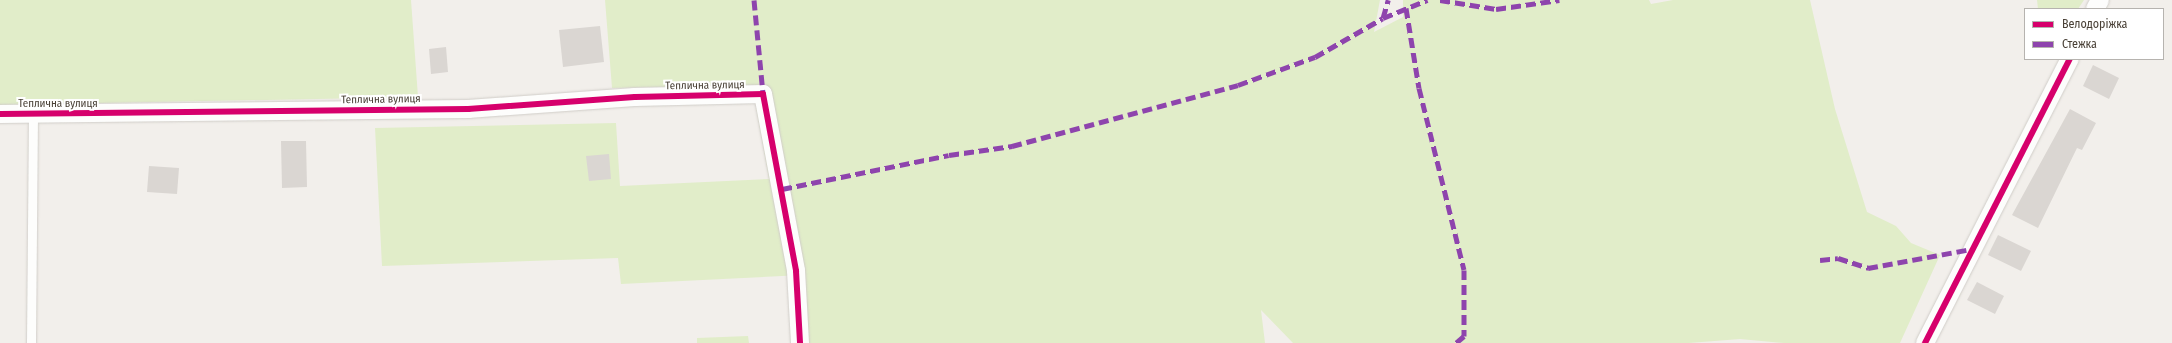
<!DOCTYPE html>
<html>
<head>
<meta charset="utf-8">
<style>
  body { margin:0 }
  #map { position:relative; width:2172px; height:343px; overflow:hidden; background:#f2efeb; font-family:"Fira Sans Condensed",sans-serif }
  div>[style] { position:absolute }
  .green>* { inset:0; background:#e1edc9 }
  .building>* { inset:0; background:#dad6d2 }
  .roads { filter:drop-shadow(0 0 1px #d0cdc8) drop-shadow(0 0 1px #d0cdc8) }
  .lane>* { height:9px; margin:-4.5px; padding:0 4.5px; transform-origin:4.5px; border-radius:4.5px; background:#fdfdfc }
  .street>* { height:18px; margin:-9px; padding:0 9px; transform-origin:9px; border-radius:9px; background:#fdfdfc }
  .quiet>* { height:5px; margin-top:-2.5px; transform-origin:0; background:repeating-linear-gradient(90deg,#8e44ad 0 10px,transparent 0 15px) }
  .cycleway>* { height:6px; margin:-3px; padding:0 3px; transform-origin:3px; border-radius:3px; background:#d6006c }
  span { translate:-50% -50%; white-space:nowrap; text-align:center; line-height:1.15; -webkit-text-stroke:4px #fff; paint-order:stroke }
  .street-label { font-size:11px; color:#494036 }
  .legend { position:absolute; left:2024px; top:8px; width:140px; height:52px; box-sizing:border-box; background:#fff; border:1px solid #b6b3af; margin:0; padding:5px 7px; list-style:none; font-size:12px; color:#494036 }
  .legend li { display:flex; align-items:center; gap:8px; height:20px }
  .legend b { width:20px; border:1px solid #b6b3af }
</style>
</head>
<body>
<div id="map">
  <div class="green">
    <div style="clip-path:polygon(0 0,411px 0,418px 97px,0 105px)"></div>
    <div style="clip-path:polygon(605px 0,1380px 0,1374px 32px,1403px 17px,1403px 0,1649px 0,1651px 4px,1673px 0,1810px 0,1835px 109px,1867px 212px,1896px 226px,1911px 243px,1940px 255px,1900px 343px,1784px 343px,1740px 339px,1689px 343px,1293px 343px,1261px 310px,1265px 343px,805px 343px,802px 275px,621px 284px,618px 258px,382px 266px,375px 128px,616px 123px,620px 186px,769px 179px,752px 85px,612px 88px)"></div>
    <div style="clip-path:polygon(2037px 0,2084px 0,2078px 9px,2038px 9px)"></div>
    <div style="clip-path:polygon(748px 336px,749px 343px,697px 343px,697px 338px)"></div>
  </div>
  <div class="building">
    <div style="clip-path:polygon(600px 26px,604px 62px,563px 67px,559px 30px)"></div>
    <div style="clip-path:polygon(446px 47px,448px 72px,431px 74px,429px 49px)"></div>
    <div style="clip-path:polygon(2093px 65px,2119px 78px,2109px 99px,2083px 86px)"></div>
    <div style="clip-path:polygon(2070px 109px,2096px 123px,2082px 150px,2077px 148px,2038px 228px,2012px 215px)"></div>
    <div style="clip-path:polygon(281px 141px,306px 141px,307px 187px,282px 188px)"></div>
    <div style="clip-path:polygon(609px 154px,611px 179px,589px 181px,586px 156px)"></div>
    <div style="clip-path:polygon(149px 166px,179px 168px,177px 194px,147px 192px)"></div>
    <div style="clip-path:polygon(1998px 235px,2031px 251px,2021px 271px,1988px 255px)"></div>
    <div style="clip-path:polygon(1977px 282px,2004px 296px,1995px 314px,1967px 300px)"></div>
  </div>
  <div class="roads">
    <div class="lane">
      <div style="left:31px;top:343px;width:228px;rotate:-89.5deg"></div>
    </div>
    <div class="street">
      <div style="left:2095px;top:9px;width:10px;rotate:-61deg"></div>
      <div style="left:0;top:114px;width:468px;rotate:-0.6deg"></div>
      <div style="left:468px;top:109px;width:167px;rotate:-4.1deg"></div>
      <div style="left:635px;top:97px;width:128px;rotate:-1.3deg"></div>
      <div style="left:763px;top:94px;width:180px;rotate:79.4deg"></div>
      <div style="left:796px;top:271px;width:72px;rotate:86.8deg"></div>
      <div style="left:1925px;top:343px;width:319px;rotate:-63deg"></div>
    </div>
  </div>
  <div class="quiet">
    <div style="left:754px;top:0;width:94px;rotate:84.5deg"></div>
    <div style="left:1440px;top:0;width:57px;rotate:9.1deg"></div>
    <div style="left:1496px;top:9px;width:64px;rotate:-8.1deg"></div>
    <div style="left:1406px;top:8px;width:81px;rotate:80.8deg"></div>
    <div style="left:1419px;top:88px;width:187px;rotate:76.1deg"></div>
    <div style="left:1464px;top:270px;width:66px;rotate:90deg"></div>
    <div style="left:1464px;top:336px;width:11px;rotate:139deg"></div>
    <div style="left:1383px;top:18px;width:48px;rotate:-22.2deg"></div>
    <div style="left:782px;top:189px;width:170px;rotate:-11.5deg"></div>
    <div style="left:949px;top:155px;width:64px;rotate:-8.1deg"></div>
    <div style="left:1012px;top:146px;width:234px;rotate:-15.1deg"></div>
    <div style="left:1238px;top:85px;width:82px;rotate:-20deg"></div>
    <div style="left:1315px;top:57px;width:78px;rotate:-29.8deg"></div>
    <div style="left:1383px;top:18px;width:19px;rotate:-74deg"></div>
    <div style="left:1820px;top:260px;width:18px;rotate:-6deg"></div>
    <div style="left:1838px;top:258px;width:32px;rotate:18deg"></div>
    <div style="left:1868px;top:268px;width:106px;rotate:-10.4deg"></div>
  </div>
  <div class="cycleway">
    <div style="left:0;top:114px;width:468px;rotate:-0.6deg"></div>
    <div style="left:468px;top:109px;width:167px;rotate:-4.1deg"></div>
    <div style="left:635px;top:97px;width:128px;rotate:-1.3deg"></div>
    <div style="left:763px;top:94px;width:180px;rotate:79.4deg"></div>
    <div style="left:796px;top:271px;width:72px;rotate:86.8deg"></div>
    <div style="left:1925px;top:343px;width:319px;rotate:-63deg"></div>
  </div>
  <div class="street-label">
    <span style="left:705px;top:86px;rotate:-1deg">Теплична вулиця</span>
    <span style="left:381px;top:100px;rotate:-1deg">Теплична вулиця</span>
    <span style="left:58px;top:104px">Теплична вулиця</span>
  </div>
  <ul class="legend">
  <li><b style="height:5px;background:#d6006c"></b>Велодоріжка</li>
  <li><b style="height:5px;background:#8e44ad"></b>Стежка</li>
  </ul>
</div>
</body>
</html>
